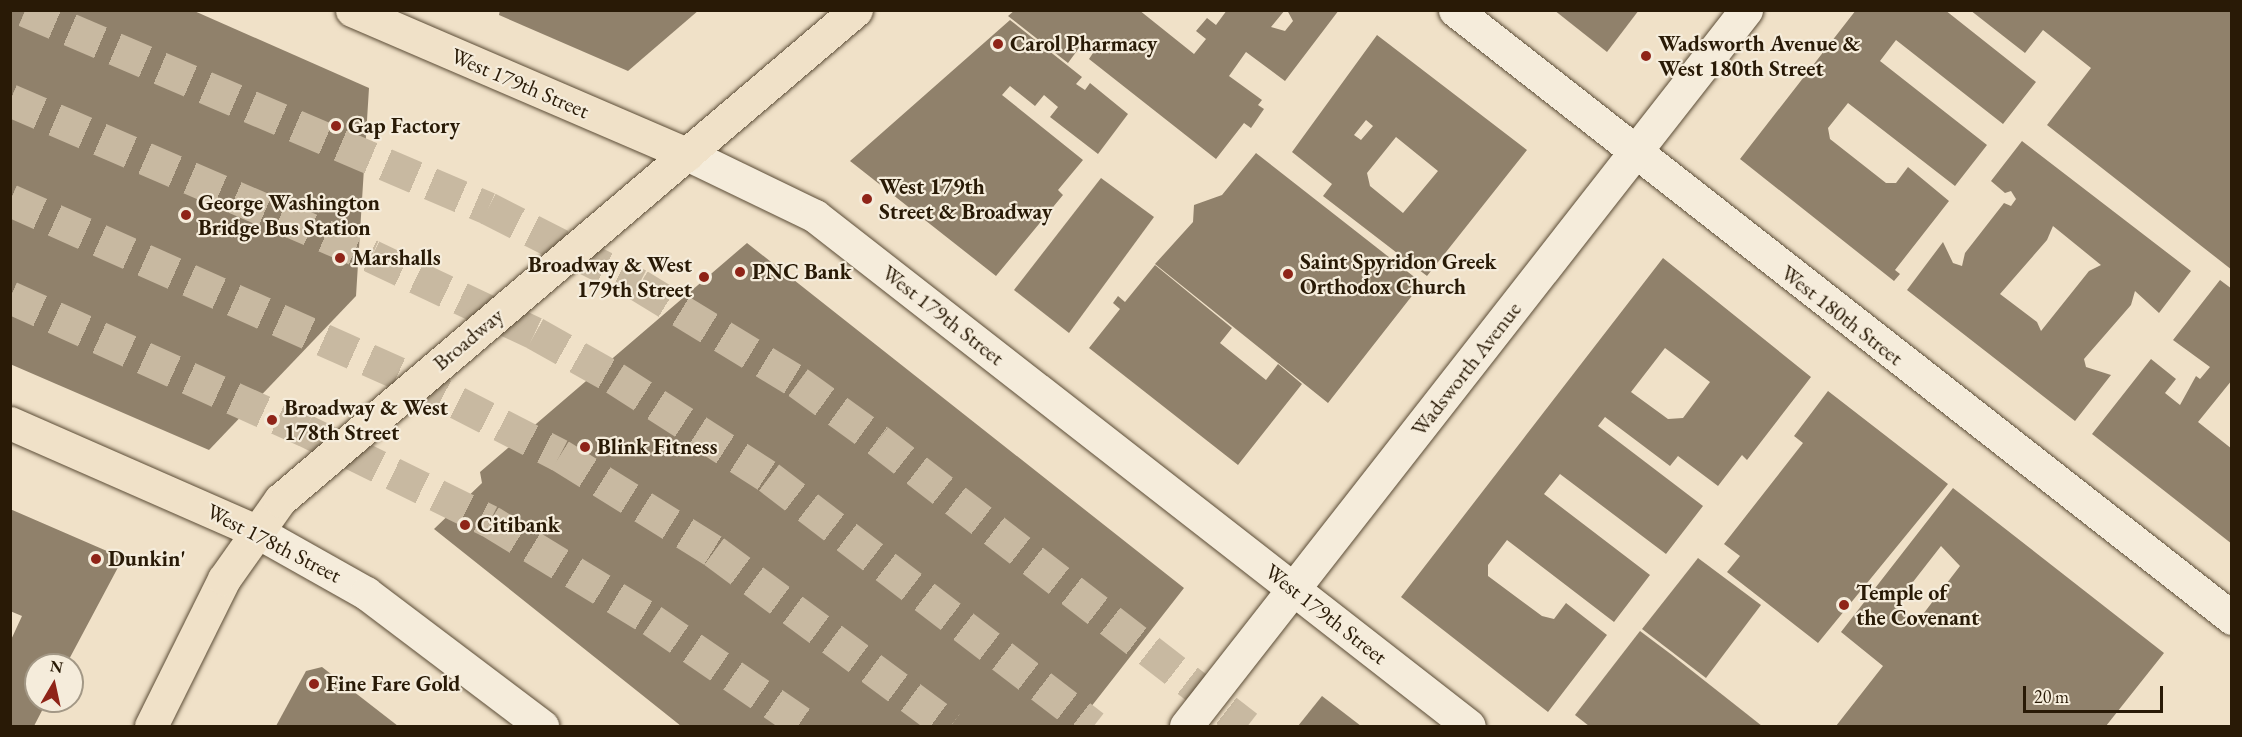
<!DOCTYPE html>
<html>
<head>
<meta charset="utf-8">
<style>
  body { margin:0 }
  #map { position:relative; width:2242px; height:737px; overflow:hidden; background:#f0e1c8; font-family:"EB Garamond",serif }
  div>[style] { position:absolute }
  .building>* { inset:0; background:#90816b }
  .highway-tunnel>* { height:33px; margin-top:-16.5px; transform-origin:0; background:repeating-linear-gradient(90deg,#c8b9a1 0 33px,transparent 0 49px) }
  .roads { filter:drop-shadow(0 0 2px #5b4c36) drop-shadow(0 0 2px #5b4c36) }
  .street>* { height:33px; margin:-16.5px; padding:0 16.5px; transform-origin:16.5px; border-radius:16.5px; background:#f5ecdb }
  .secondary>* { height:33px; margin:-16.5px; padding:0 16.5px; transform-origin:16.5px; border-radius:16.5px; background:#f5ecdb }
  .primary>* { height:33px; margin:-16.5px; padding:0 16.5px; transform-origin:16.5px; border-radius:16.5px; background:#f0e1c8 }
  .dots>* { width:16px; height:16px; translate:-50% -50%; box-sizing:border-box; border:3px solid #f5ecdb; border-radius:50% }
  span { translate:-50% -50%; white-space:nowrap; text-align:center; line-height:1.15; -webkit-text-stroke:4.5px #f5ecdb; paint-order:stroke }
  .poi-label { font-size:22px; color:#291a06; font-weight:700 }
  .left { translate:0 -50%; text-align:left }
  .right { translate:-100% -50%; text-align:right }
  .street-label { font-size:22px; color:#291a06 }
  .frame { position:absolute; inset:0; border:12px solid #291a06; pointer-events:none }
  .north { position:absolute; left:24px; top:653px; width:60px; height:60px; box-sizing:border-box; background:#f5ecdb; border:2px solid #a39886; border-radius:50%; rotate:9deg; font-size:16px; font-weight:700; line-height:24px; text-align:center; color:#291a06 }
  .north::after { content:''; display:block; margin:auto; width:21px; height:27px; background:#8f2418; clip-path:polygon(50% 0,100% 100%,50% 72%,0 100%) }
  .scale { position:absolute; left:2023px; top:686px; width:140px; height:27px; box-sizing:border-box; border:3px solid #291a06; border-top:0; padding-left:8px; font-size:18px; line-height:21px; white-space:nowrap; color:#291a06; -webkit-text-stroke:4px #f5ecdb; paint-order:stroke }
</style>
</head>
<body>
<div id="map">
  <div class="building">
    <div style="clip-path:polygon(10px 10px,192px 10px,369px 88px,356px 296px,209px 450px,10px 364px)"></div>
    <div style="clip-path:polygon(500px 10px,699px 10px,628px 71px,499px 15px)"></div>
    <div style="clip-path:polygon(1015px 10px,1139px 10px,1194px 54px,1206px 39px,1196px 31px,1207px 18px,1216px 25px,1227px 10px,1285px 10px,1271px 27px,1285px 31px,1293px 21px,1287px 10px,1339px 10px,1285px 81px,1246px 52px,1229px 76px,1262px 100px,1258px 105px,1264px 109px,1251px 128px,1244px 123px,1216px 159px,1089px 59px,1093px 53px,1082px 44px,1068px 63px,1008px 16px)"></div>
    <div style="clip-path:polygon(1554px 10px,1639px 10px,1607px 52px)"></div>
    <div style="clip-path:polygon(1856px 10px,1945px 10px,2036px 82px,2003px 124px,1896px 40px,1880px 61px,1987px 145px,1955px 186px,1848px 103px,1828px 128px,1830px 139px,1886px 183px,1896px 183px,1908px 167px,1949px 201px,1895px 270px,1900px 274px,1894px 281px,1740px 159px)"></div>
    <div style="clip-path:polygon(1970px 10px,2232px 10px,2232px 270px,2047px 125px,2091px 68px,2043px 30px,2025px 53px)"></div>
    <div style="clip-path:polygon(1010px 20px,1082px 77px,1076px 84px,1085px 90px,1090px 83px,1128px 114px,1098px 154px,1050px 117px,1058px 107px,1044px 95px,1035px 106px,1010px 86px,1002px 95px,1083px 160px,1058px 190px,1063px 195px,996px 276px,850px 161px)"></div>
    <div style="clip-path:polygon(evenodd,1377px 35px,1527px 150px,1427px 276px,1323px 196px,1332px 184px,1292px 152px,1377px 35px,1366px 120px,1373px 126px,1361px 140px,1354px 135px,1366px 120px,1377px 35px,1396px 137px,1438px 171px,1403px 213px,1370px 186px,1367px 173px,1396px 137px)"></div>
    <div style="clip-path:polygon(evenodd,2022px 141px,2191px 271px,2159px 313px,2135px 291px,2131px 305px,2084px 359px,2086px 367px,2111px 375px,2075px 421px,1907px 290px,1943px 242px,1953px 263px,1962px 266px,1965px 253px,2004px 203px,2011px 206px,2016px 199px,2011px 191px,2005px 193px,1991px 181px,2022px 141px,2053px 226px,2101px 265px,2089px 271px,2041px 331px,2037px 322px,2000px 294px,2047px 240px,2053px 226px)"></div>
    <div style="clip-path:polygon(1256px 153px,1422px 283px,1328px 403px,1155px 264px,1193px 222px,1194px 205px,1222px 195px)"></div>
    <div style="clip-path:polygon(1101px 178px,1154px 217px,1069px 333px,1014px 290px)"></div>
    <div style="clip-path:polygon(747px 243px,1184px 588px,1076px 726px,681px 726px,434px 529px,482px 483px,480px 472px)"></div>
    <div style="clip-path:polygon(evenodd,1663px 258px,1811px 377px,1747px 460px,1742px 455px,1718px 486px,1678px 456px,1670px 466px,1605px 417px,1598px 426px,1703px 506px,1666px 554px,1560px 474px,1544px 494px,1650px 575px,1614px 622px,1507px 540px,1488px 565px,1488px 576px,1542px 616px,1554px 619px,1566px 603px,1607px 635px,1548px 712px,1401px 597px,1663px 258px,1665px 348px,1710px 382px,1683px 418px,1668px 419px,1631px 392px,1665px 348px)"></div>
    <div style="clip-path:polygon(1155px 265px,1232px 328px,1220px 343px,1266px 380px,1278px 364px,1302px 384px,1238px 465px,1089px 348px,1120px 309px,1113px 303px,1118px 296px,1125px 302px)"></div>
    <div style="clip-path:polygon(2220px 280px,2232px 289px,2232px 380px,2198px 422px,2232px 449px,2232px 544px,2092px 434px,2151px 359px,2176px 379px,2165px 393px,2180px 405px,2196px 376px,2200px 379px,2210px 367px,2173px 340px)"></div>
    <div style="clip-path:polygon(1828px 391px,1948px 484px,1818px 643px,1727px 572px,1740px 556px,1724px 544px,1803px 443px,1794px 436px)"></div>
    <div style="clip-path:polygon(evenodd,1953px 488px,2164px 653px,2106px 726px,1836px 726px,1883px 666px,1841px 632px,1953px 488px,1941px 546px,1960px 566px,1917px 622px,1895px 605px,1941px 546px)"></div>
    <div style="clip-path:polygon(10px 509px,123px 558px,66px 665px,36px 665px,36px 701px,47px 701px,34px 726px,10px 726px,10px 642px,22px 616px,10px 611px)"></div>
    <div style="clip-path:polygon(1698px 558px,1761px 605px,1706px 678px,1642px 629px)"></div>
    <div style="clip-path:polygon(1640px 631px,1672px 655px,1762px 726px,1589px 726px,1575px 715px)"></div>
    <div style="clip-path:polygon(322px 667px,398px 726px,276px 726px,306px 671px)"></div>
    <div style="clip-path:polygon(1322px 696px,1361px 726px,1298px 726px)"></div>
  </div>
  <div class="highway-tunnel">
    <div style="left:25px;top:10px;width:504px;rotate:23.15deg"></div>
    <div style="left:488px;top:208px;width:169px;rotate:27deg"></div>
    <div style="left:639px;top:285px;width:186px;rotate:31.4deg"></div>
    <div style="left:798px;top:382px;width:99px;rotate:35.9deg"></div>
    <div style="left:878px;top:440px;width:467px;rotate:37.8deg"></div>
    <div style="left:10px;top:100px;width:394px;rotate:23.3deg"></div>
    <div style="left:372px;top:256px;width:180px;rotate:25.3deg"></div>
    <div style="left:535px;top:333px;width:92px;rotate:29.4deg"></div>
    <div style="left:615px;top:378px;width:183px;rotate:32.7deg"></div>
    <div style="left:769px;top:477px;width:409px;rotate:37.5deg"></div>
    <div style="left:10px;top:200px;width:442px;rotate:24deg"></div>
    <div style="left:414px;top:380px;width:164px;rotate:27.2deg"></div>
    <div style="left:560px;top:455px;width:181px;rotate:31.9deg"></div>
    <div style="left:714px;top:551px;width:294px;rotate:36.6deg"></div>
    <div style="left:10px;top:297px;width:324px;rotate:24.3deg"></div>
    <div style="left:305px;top:430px;width:206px;rotate:26.2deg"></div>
    <div style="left:490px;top:521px;width:190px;rotate:31.4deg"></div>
    <div style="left:652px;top:620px;width:187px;rotate:34.5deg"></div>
  </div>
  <div class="roads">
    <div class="street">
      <div style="left:1455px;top:10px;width:987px;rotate:38.04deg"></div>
    </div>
    <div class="secondary">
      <div style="left:687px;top:154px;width:142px;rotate:25.8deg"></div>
      <div style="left:815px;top:216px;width:829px;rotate:37.95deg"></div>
      <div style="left:254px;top:530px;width:129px;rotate:29.4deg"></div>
      <div style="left:366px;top:593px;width:221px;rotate:37.1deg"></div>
      <div style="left:1186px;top:726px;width:909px;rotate:-51.97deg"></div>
    </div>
    <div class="primary">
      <div style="left:352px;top:10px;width:365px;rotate:23.3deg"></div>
      <div style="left:10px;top:423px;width:266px;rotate:23.7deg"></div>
      <div style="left:151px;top:726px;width:164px;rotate:-63.6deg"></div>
      <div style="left:224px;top:579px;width:97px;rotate:-54.7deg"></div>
      <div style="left:280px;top:500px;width:756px;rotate:-40.39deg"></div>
    </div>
  </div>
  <div class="dots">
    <div style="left:998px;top:44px;background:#8f2418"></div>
    <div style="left:1646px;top:56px;background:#8f2418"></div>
    <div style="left:336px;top:126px;background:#8f2418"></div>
    <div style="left:867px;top:199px;background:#8f2418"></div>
    <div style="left:186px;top:215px;background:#8f2418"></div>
    <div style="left:340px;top:258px;background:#8f2418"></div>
    <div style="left:740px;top:272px;background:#8f2418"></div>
    <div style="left:1288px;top:274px;background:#8f2418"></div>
    <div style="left:704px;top:277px;background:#8f2418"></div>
    <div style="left:272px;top:420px;background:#8f2418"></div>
    <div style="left:585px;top:447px;background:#8f2418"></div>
    <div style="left:465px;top:525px;background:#8f2418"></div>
    <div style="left:96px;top:559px;background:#8f2418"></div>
    <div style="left:1844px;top:605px;background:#8f2418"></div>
    <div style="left:314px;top:684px;background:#8f2418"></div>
  </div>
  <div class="poi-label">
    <span class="left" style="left:1658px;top:56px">Wadsworth Avenue &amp;<br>West 180th Street</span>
    <span class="left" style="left:1010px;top:44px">Carol Pharmacy</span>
    <span class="left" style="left:348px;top:126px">Gap Factory</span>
    <span class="left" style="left:879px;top:199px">West 179th<br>Street &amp; Broadway</span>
    <span class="left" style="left:198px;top:215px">George Washington<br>Bridge Bus Station</span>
    <span class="left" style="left:352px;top:258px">Marshalls</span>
    <span class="left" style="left:1300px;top:274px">Saint Spyridon Greek<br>Orthodox Church</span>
    <span class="right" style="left:692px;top:277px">Broadway &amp; West<br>179th Street</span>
    <span class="left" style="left:752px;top:272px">PNC Bank</span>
    <span class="left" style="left:284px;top:420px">Broadway &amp; West<br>178th Street</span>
    <span class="left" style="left:597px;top:447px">Blink Fitness</span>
    <span class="left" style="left:477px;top:525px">Citibank</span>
    <span class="left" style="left:108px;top:559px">Dunkin'</span>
    <span class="left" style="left:1856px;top:605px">Temple of<br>the Covenant</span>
    <span class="left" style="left:326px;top:684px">Fine Fare Gold</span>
  </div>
  <div class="street-label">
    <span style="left:520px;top:83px;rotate:23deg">West 179th Street</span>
    <span style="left:943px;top:315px;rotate:38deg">West 179th Street</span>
    <span style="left:1842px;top:315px;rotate:38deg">West 180th Street</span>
    <span style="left:468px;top:339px;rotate:-40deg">Broadway</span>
    <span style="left:1466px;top:369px;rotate:-52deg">Wadsworth Avenue</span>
    <span style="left:274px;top:543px;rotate:27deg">West 178th Street</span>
    <span style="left:1326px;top:614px;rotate:38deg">West 179th Street</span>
  </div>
  <div class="frame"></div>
  <div class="north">N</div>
  <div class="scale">20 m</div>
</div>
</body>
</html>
